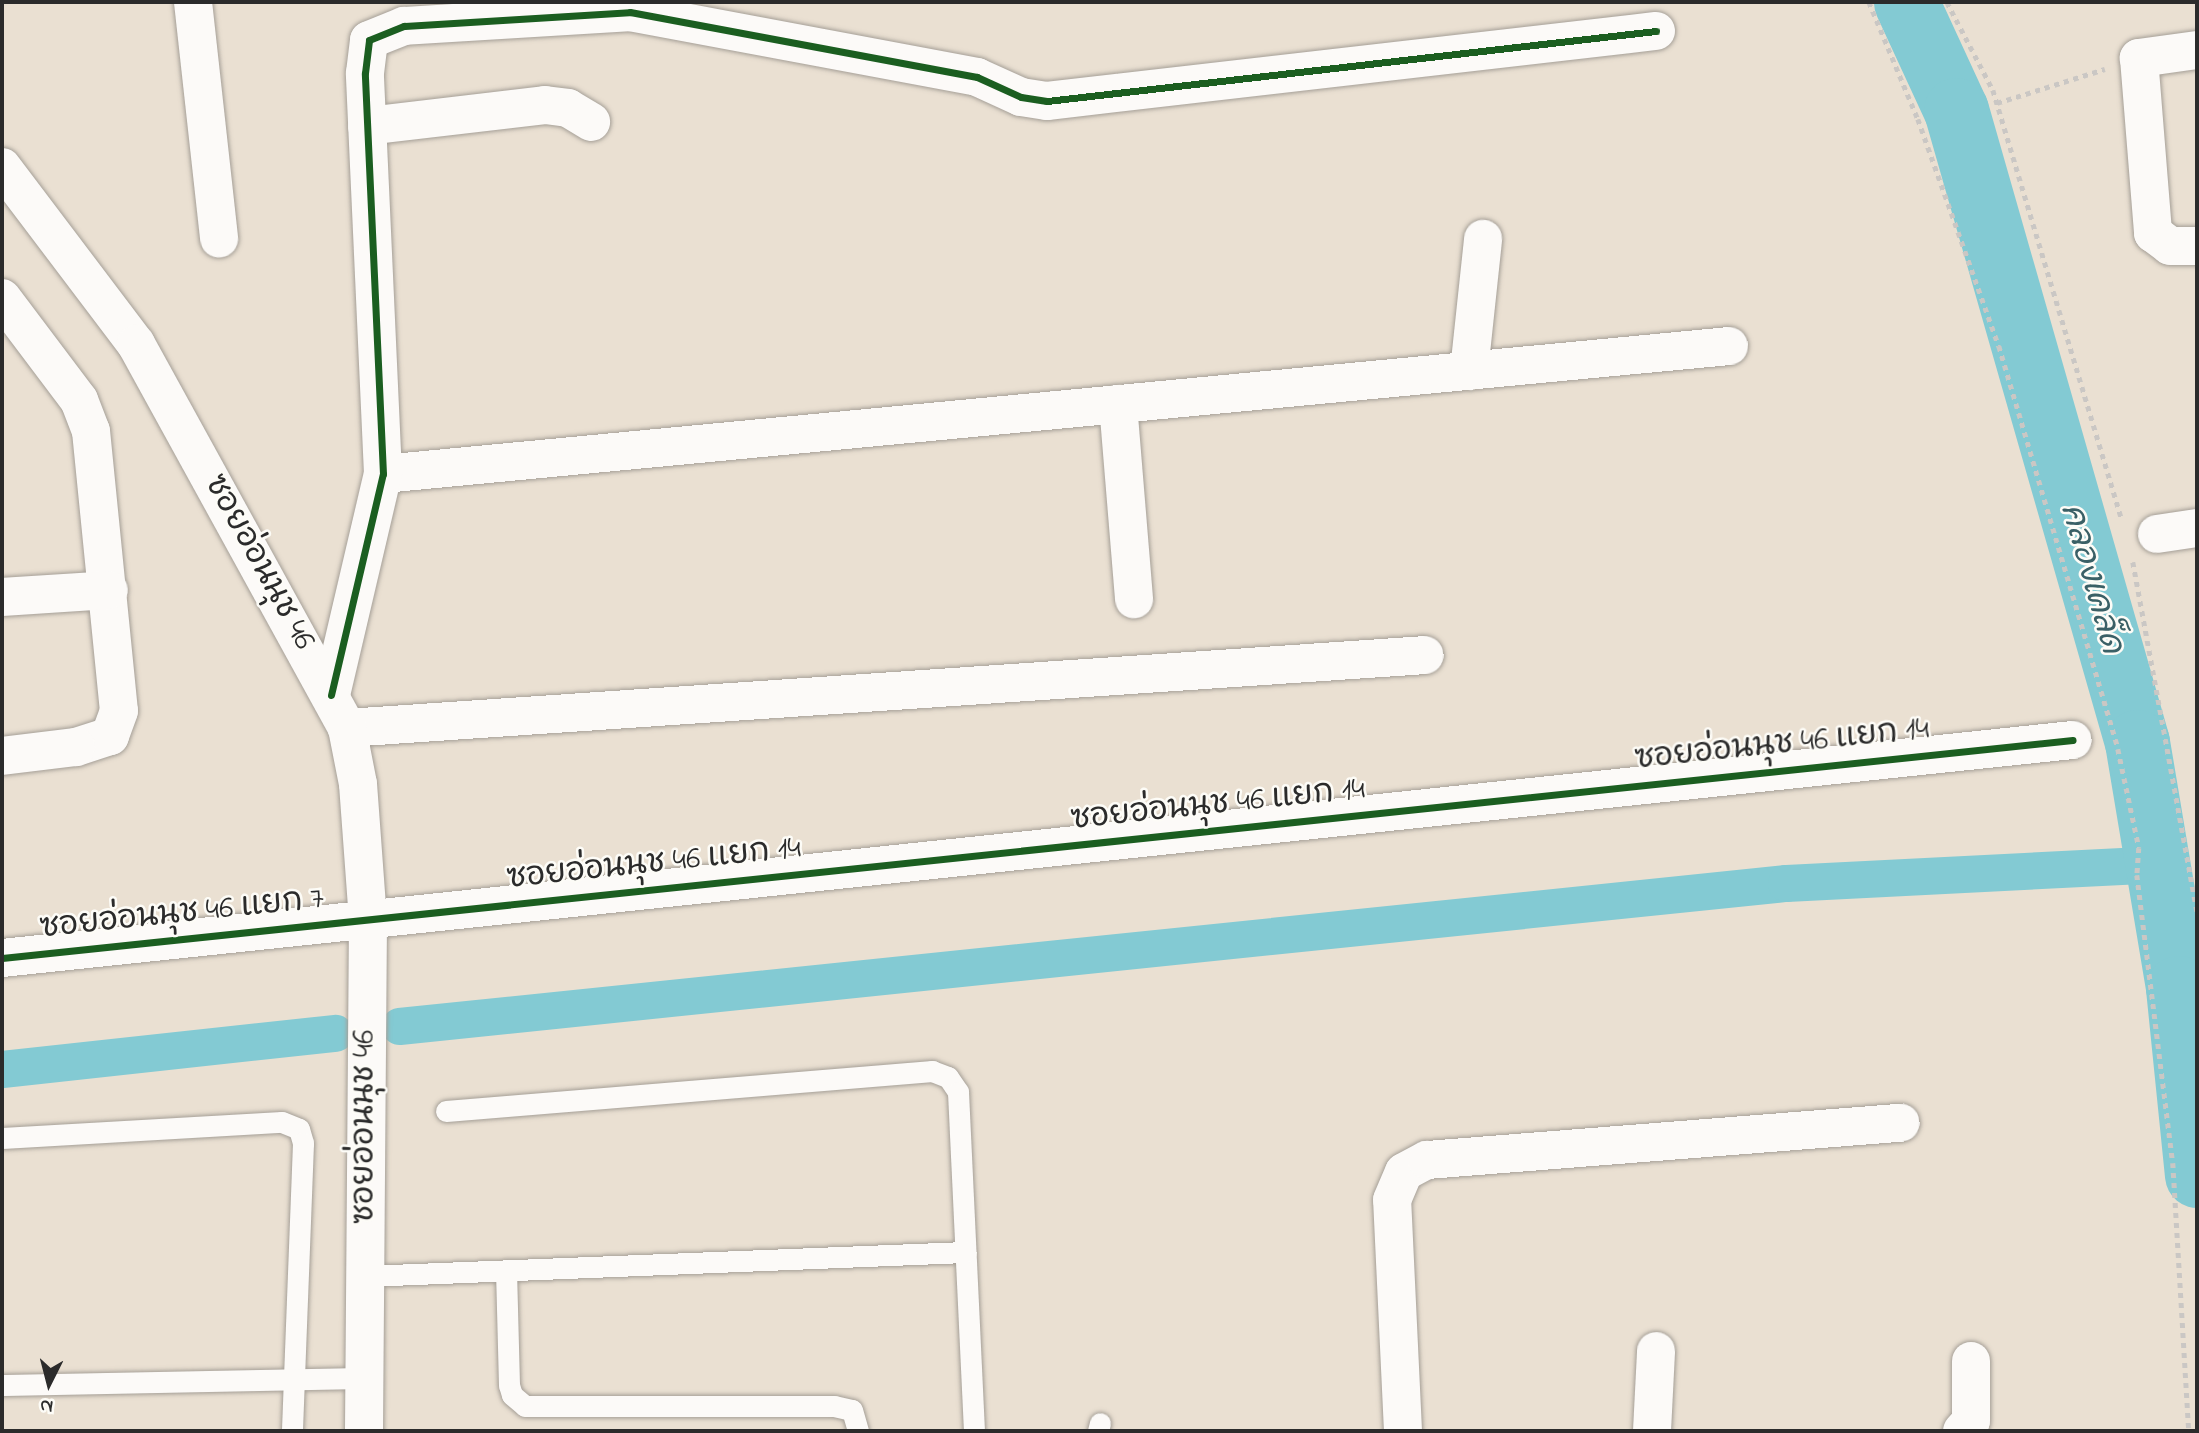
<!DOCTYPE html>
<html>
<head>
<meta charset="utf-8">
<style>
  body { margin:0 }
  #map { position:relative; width:2199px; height:1433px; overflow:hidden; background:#eae0d2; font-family:"Indie Flower","Playpen Sans Thai",sans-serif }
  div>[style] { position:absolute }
  .canal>* { height:37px; margin:-18.5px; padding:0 18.5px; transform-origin:18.5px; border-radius:18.5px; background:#83cad3 }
  .river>* { height:65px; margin:-32.5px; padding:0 32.5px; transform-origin:32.5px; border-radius:32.5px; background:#83cad3 }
  .path>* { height:4.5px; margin-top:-2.25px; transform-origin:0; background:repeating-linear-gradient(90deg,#cac7c4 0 5px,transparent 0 10px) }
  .roads { filter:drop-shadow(0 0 2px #a59f97) drop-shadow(0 0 2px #a59f97) }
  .lane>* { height:21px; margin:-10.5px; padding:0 10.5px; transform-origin:10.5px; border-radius:10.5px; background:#fcfaf8 }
  .street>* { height:38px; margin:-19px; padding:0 19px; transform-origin:19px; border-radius:19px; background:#fcfaf8 }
  .secondary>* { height:38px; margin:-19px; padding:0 19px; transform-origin:19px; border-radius:19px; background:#fcfaf8 }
  .cycleway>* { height:7px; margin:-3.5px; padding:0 3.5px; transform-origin:3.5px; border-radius:3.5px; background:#1b5e20 }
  span { translate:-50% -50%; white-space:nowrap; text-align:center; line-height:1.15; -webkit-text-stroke:5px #fdfcf7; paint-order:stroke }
  .street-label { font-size:32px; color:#2b2b2b }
  .water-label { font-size:33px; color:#3a6066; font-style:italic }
  .frame { position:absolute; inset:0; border:4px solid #2b2b2b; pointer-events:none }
  .north { position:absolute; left:14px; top:1349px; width:70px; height:70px; -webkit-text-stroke:5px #fdfcf7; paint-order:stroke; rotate:186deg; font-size:19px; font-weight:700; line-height:28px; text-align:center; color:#2b2b2b }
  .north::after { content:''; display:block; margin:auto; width:24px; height:32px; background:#2b2b2b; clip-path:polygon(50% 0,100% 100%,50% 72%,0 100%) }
</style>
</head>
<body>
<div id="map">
  <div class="canal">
    <div style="left:399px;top:1026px;width:1394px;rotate:-5.89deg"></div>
    <div style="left:1786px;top:883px;width:371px;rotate:-2.9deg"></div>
    <div style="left:2px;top:1069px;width:335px;rotate:-6.2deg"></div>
  </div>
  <div class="river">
    <div style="left:1906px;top:2px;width:119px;rotate:65.2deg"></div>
    <div style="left:1956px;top:110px;width:657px;rotate:74.02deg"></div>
    <div style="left:2137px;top:742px;width:249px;rotate:80.5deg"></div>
    <div style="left:2178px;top:988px;width:188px;rotate:84.2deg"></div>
  </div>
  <div class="path">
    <div style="left:1869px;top:2px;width:127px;rotate:67.3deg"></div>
    <div style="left:1918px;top:119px;width:241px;rotate:70.4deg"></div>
    <div style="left:1999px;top:346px;width:420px;rotate:73.5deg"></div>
    <div style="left:2118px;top:749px;width:101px;rotate:78deg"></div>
    <div style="left:2139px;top:848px;width:27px;rotate:94deg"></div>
    <div style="left:2137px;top:875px;width:290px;rotate:82.9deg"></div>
    <div style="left:2173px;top:1163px;width:268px;rotate:86.6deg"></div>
    <div style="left:1947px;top:2px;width:99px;rotate:62.4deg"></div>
    <div style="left:1993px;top:90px;width:449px;rotate:73.3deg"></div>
    <div style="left:1997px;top:103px;width:113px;rotate:-17.5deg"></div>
    <div style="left:2133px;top:562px;width:355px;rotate:79.6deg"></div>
  </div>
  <div class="roads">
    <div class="lane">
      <div style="left:446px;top:1111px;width:488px;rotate:-4.7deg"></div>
      <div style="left:932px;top:1071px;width:17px;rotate:21deg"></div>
      <div style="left:948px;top:1077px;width:18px;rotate:56deg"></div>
      <div style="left:958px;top:1092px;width:339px;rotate:87.3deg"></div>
      <div style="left:2px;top:1138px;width:280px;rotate:-3.3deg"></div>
      <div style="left:282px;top:1122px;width:18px;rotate:22deg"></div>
      <div style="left:299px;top:1129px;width:15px;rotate:74deg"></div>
      <div style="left:303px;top:1143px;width:288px;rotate:92.2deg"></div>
      <div style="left:506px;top:1270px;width:115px;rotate:88.5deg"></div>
      <div style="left:509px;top:1385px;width:10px;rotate:73deg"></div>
      <div style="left:512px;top:1395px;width:17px;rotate:40deg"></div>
      <div style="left:525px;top:1406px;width:309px"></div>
      <div style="left:834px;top:1406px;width:18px;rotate:13deg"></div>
      <div style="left:852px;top:1410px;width:22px;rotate:74deg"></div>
      <div style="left:365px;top:1276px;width:601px;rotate:-2.29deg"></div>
      <div style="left:2px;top:1385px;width:362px;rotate:-1.1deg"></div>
      <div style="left:1098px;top:1431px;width:8px;rotate:-76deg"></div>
    </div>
    <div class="street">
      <div style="left:193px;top:2px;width:238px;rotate:83.7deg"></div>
      <div style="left:2197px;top:50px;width:59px;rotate:172.1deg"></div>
      <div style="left:2139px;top:58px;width:176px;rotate:85.4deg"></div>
      <div style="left:2153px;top:233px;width:21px;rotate:37deg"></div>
      <div style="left:2170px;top:246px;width:27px"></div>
      <div style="left:367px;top:126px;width:179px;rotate:-6.7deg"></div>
      <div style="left:545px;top:105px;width:23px;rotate:7deg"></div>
      <div style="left:568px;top:108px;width:27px;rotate:31deg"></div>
      <div style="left:2px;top:298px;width:128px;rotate:53deg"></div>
      <div style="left:79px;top:400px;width:33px;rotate:69deg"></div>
      <div style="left:91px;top:431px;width:281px;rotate:84.3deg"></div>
      <div style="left:119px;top:711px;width:27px;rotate:110deg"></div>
      <div style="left:110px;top:736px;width:36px;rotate:162deg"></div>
      <div style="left:76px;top:747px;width:75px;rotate:173.1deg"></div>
      <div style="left:1469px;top:371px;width:133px;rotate:-83.9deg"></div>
      <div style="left:1118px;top:404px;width:196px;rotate:85.3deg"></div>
      <div style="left:383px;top:474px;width:1352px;rotate:-5.43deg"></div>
      <div style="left:2157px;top:534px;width:40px;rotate:-8.5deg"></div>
      <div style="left:2px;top:597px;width:107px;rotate:-3.7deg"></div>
      <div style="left:331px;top:695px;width:227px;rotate:-76.8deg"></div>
      <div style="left:383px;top:474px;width:401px;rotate:-92.6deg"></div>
      <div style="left:365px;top:73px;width:33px;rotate:-83deg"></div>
      <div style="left:369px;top:40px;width:38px;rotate:-22deg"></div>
      <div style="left:404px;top:26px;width:226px;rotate:-3.5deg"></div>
      <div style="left:630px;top:12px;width:353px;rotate:10.6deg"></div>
      <div style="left:977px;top:77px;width:48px;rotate:24.4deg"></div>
      <div style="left:1021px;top:97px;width:26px;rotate:9deg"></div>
      <div style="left:1047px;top:101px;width:613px;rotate:-6.56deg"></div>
      <div style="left:347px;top:728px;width:1080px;rotate:-3.87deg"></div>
      <div style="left:2px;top:958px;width:2082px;rotate:-6.01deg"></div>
      <div style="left:1403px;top:1431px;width:231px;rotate:-92.7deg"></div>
      <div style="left:1392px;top:1200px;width:30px;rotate:-67deg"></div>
      <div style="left:1404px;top:1172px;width:26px;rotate:-28deg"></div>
      <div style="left:1427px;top:1160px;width:475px;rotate:-4.5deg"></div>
      <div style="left:1652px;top:1431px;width:80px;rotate:-87.1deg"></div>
      <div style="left:1962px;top:1431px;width:13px;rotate:-48deg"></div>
      <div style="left:1971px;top:1421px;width:60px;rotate:-90deg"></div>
    </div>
    <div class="secondary">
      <div style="left:2px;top:167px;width:222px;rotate:52.9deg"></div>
      <div style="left:136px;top:344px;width:438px;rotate:61.2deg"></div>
      <div style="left:347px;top:728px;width:57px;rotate:78.9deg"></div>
      <div style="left:358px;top:784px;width:136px;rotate:85.8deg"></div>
      <div style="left:368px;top:920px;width:511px;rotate:90.45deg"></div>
    </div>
  </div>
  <div class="cycleway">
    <div style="left:331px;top:695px;width:227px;rotate:-76.8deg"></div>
    <div style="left:383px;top:474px;width:401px;rotate:-92.6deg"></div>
    <div style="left:365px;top:73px;width:33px;rotate:-83deg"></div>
    <div style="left:369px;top:40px;width:38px;rotate:-22deg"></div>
    <div style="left:404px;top:26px;width:226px;rotate:-3.5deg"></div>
    <div style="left:630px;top:12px;width:353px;rotate:10.6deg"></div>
    <div style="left:977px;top:77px;width:48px;rotate:24.4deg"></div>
    <div style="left:1021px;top:97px;width:26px;rotate:9deg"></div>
    <div style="left:1047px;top:101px;width:613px;rotate:-6.56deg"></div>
    <div style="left:2px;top:958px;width:2082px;rotate:-6.01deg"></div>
  </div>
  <div class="street-label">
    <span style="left:258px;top:563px;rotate:61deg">ซอยอ่อนนุช 46</span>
    <span style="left:1782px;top:746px;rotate:-6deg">ซอยอ่อนนุช 46 แยก 14</span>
    <span style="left:1218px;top:806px;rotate:-6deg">ซอยอ่อนนุช 46 แยก 14</span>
    <span style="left:654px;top:865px;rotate:-6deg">ซอยอ่อนนุช 46 แยก 14</span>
    <span style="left:182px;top:915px;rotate:-6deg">ซอยอ่อนนุช 46 แยก 7</span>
    <span style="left:366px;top:1127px;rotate:-90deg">ซอยอ่อนนุช 46</span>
  </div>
  <div class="water-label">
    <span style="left:2090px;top:579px;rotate:74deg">คลองเคล็ด</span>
  </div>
  <div class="frame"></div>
  <div class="north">N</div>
</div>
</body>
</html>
